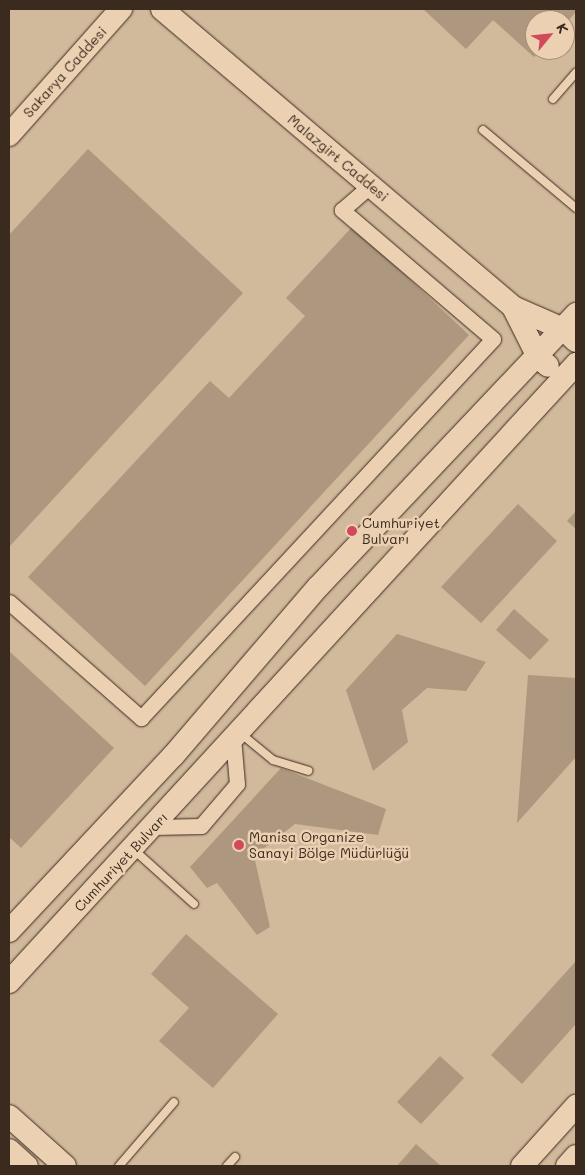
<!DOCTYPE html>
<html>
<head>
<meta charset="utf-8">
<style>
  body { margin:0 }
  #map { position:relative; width:585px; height:1175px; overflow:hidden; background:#e0c7a9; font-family:Mali,sans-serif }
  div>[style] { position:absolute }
  .built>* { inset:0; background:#d1b99c }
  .building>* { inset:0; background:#ad977e }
  .roads { filter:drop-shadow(0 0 1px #3b2a1e) drop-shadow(0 0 1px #3b2a1e) }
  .lane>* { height:8px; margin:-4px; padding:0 4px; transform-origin:4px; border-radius:4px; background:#ebd1b2 }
  .street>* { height:15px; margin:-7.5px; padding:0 7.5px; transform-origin:7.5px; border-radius:7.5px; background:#ebd1b2 }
  .secondary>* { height:22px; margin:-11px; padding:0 11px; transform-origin:11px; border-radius:11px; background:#ebd1b2 }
  .dots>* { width:14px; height:14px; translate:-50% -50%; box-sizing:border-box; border:2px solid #ebd1b2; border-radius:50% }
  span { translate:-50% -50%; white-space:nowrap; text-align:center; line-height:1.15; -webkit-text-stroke:5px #ebd1b2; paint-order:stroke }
  .street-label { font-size:14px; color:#3b2a1e }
  .poi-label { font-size:14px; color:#3b2a1e }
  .left { translate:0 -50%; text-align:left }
  .frame { position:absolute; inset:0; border:10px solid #3b2a1e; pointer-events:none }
  .north { position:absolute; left:525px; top:10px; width:50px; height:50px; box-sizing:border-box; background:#ebd1b2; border:1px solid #a58e77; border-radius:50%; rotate:62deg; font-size:14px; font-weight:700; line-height:20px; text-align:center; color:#3b2a1e }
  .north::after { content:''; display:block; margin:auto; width:18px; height:22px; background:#d1495b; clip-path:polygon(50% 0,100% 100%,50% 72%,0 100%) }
</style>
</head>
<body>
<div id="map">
  <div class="built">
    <div style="clip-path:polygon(evenodd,9px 9px,576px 9px,576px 1166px,9px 1166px,9px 9px,535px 20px,565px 20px,565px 50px,535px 50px,535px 20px)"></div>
  </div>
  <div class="building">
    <div style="clip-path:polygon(423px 9px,576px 9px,576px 12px,565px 24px,565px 20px,535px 20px,535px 50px,541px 50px,534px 57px,493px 20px,466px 49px)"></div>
    <div style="clip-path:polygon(88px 149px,243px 293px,9px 547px,9px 235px)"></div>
    <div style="clip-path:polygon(353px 226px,469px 335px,145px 686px,28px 577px,210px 381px,229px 398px,305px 316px,286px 298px)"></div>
    <div style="clip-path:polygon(518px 504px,557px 541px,481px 623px,441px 587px)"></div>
    <div style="clip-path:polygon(576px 511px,576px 529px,567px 521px)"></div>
    <div style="clip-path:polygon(514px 609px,549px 640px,530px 660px,496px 630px)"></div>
    <div style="clip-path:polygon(397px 634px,486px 662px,466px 691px,427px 688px,402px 710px,408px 742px,373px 771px,346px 690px)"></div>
    <div style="clip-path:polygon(9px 651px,114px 748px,21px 848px,9px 837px)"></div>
    <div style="clip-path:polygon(528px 675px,576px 678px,576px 757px,517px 823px)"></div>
    <div style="clip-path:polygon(281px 768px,386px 809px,378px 835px,295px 824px,254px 856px,270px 927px,257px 935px,217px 883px,207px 888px,190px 867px)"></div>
    <div style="clip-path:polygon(186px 934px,278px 1014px,213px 1088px,159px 1041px,189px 1008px,151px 974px)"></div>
    <div style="clip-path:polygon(576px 961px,576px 1024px,522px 1084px,491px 1055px)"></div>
    <div style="clip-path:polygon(440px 1056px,464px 1078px,421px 1124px,397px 1102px)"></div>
    <div style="clip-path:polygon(416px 1144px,441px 1166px,397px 1166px)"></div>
  </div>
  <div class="roads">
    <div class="lane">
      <div style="left:553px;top:99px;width:35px;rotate:-49deg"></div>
      <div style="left:483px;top:130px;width:121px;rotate:40deg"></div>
      <div style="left:240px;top:733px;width:43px;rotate:39.3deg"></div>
      <div style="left:273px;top:760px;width:37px;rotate:17deg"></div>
      <div style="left:133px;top:849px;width:82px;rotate:42deg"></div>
      <div style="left:119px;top:1166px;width:84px;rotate:-49.3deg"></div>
      <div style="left:227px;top:1166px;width:12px;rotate:-48deg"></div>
    </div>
    <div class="street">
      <div style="left:9px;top:602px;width:176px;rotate:41.3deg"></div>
      <div style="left:141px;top:718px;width:517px;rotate:-47.12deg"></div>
      <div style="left:493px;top:339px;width:199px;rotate:-139.5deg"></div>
      <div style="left:342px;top:210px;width:38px;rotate:-41deg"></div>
      <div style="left:153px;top:827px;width:48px;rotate:-1.2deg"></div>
      <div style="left:201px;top:826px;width:55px;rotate:-49.4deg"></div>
      <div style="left:237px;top:784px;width:47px;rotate:-94.9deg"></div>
    </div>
    <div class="secondary">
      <div style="left:162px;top:9px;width:460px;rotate:40.3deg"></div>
      <div style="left:513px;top:307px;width:55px;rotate:23.7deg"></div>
      <div style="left:563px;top:329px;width:18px;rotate:43deg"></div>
      <div style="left:9px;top:135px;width:169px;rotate:-48.4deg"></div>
      <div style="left:513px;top:307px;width:56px;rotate:63.4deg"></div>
      <div style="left:538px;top:357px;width:13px;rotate:42deg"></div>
      <div style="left:9px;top:931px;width:240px;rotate:-46.9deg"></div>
      <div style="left:173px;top:756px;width:223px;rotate:-49.4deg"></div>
      <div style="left:318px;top:587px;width:376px;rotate:-46.6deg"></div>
      <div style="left:9px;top:982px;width:839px;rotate:-47.46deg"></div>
      <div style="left:9px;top:1116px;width:75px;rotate:41.8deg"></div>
      <div style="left:9px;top:1150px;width:24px;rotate:42deg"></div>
      <div style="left:522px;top:1166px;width:81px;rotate:-48deg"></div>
      <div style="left:567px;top:1166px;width:13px;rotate:-48deg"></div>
    </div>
  </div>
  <div class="dots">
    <div style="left:352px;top:531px;background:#d1495b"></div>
    <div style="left:239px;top:845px;background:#d1495b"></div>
  </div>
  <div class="street-label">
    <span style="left:65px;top:72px;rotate:-48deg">Sakarya Caddesi</span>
    <span style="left:338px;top:158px;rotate:40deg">Malazgirt Caddesi</span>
    <span style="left:121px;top:862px;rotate:-47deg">Cumhuriyet Bulvarı</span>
  </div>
  <div class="poi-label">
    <span class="left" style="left:362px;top:531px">Cumhuriyet<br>Bulvarı</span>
    <span class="left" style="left:249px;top:845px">Manisa Organize<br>Sanayi Bölge Müdürlüğü</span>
  </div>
  <div class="frame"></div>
  <div class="north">K</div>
</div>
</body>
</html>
